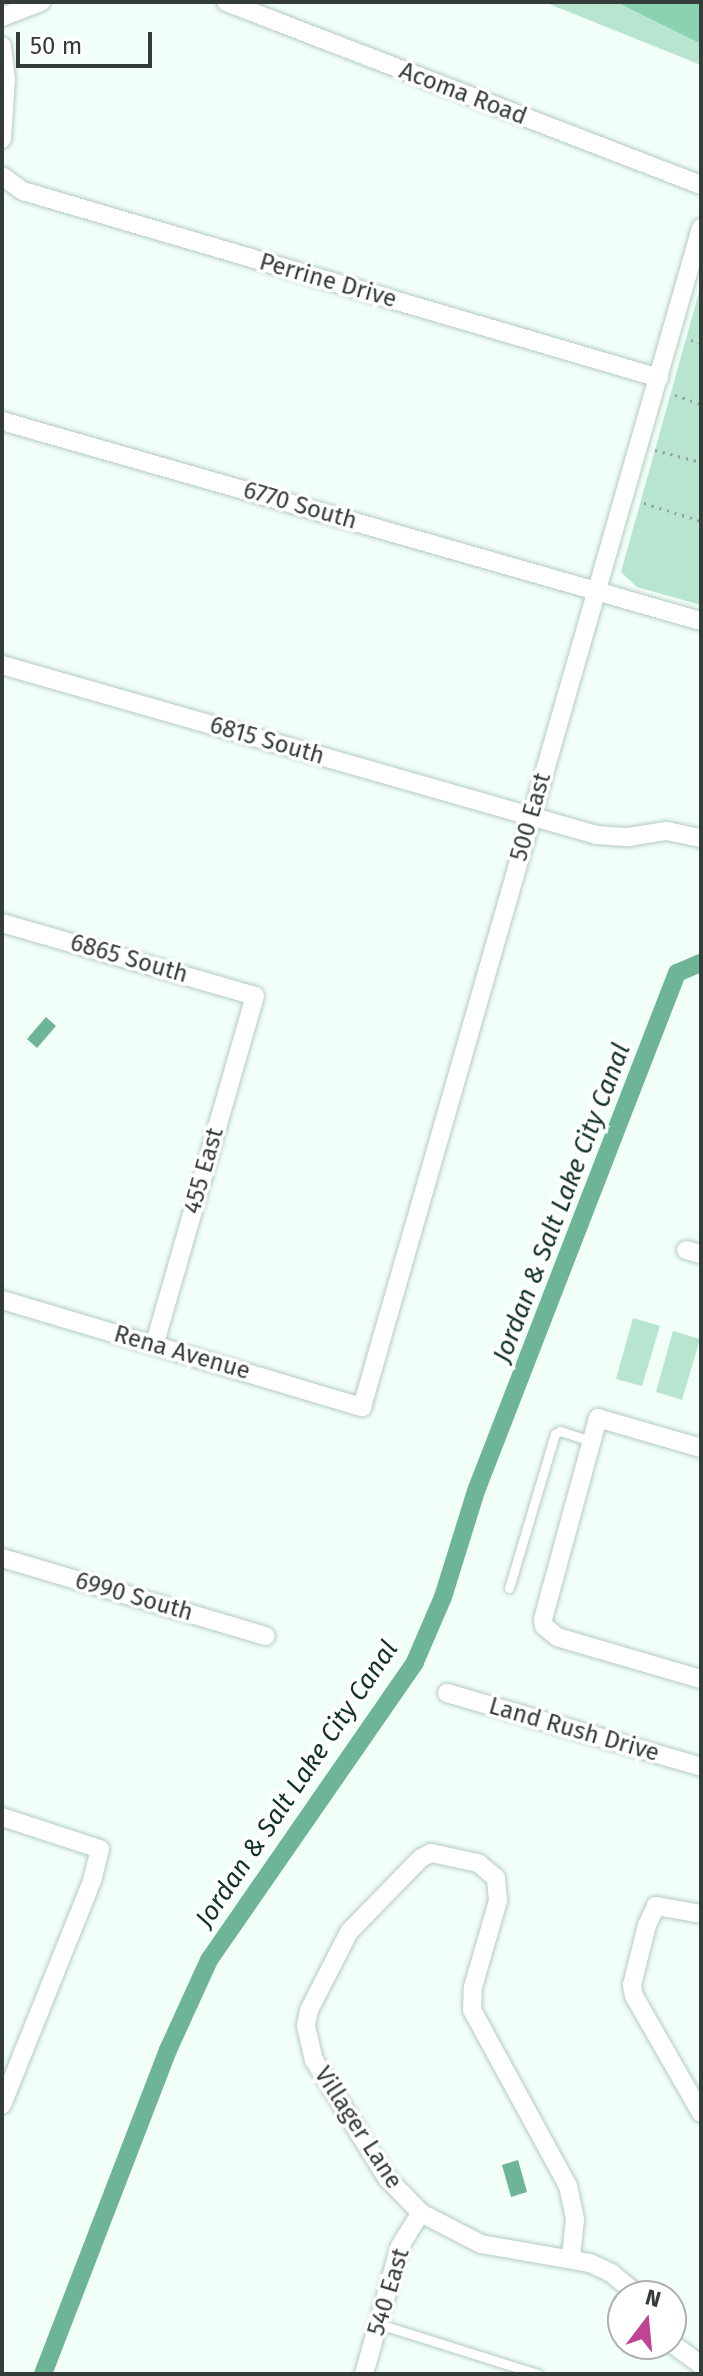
<!DOCTYPE html>
<html>
<head>
<meta charset="utf-8">
<style>
  body { margin:0 }
  #map { position:relative; width:703px; height:2376px; overflow:hidden; background:#f1fff8; font-family:"Fira Sans",sans-serif }
  div>[style] { position:absolute }
  .green>* { inset:0; background:#b7e5cf }
  .forest>* { inset:0; background:#8bd2b2 }
  .water>* { inset:0; background:#6eb496 }
  .canal>* { height:18px; margin:-9px; padding:0 9px; transform-origin:9px; border-radius:9px; background:#6eb496 }
  .path>* { height:3px; margin-top:-1.5px; transform-origin:0; background:repeating-linear-gradient(90deg,#949f9a 0 2px,transparent 0 8px) }
  .roads { filter:drop-shadow(0 0 2px #b5cbc1) drop-shadow(0 0 2px #b5cbc1) }
  .lane>* { height:9px; margin:-4.5px; padding:0 4.5px; transform-origin:4.5px; border-radius:4.5px; background:#fff }
  .street>* { height:18px; margin:-9px; padding:0 9px; transform-origin:9px; border-radius:9px; background:#fff }
  span { translate:-50% -50%; white-space:nowrap; text-align:center; line-height:1.15; -webkit-text-stroke:7px #fff; paint-order:stroke }
  .street-label { font-size:24px; color:#333c38 }
  .water-label { font-size:26px; color:#113225; font-style:italic }
  .frame { position:absolute; inset:0; border:4px solid #333c38; pointer-events:none }
  .north { position:absolute; left:607px; top:2280px; width:80px; height:80px; box-sizing:border-box; background:#fff; border:2px solid #adb1af; border-radius:50%; rotate:16deg; font-size:22px; font-weight:700; line-height:32px; text-align:center; color:#333c38 }
  .north::after { content:''; display:block; margin:auto; width:28px; height:36px; background:#c04494; clip-path:polygon(50% 0,100% 100%,50% 72%,0 100%) }
  .scale { position:absolute; left:16px; top:32px; width:136px; height:36px; box-sizing:border-box; border:4px solid #333c38; border-top:0; padding-left:10px; font-size:24px; line-height:28px; white-space:nowrap; color:#333c38; -webkit-text-stroke:6px #fff; paint-order:stroke }
</style>
</head>
<body>
<div id="map">
  <div class="green">
    <div style="clip-path:polygon(544px 2px,616px 2px,701px 44px,701px 65px)"></div>
    <div style="clip-path:polygon(701px 285px,701px 605px,637px 587px,621px 572px)"></div>
    <div style="clip-path:polygon(633px 1318px,660px 1326px,642px 1386px,616px 1379px)"></div>
    <div style="clip-path:polygon(673px 1331px,700px 1339px,682px 1400px,656px 1392px)"></div>
  </div>
  <div class="forest">
    <div style="clip-path:polygon(616px 2px,701px 2px,701px 44px)"></div>
  </div>
  <div class="water">
    <div style="clip-path:polygon(46px 1017px,56px 1026px,37px 1048px,27px 1039px)"></div>
    <div style="clip-path:polygon(518px 2160px,527px 2192px,511px 2197px,502px 2165px)"></div>
  </div>
  <div class="canal">
    <div style="left:43px;top:2374px;width:347px;rotate:-68.9deg"></div>
    <div style="left:168px;top:2050px;width:99px;rotate:-65.5deg"></div>
    <div style="left:209px;top:1960px;width:362px;rotate:-55.3deg"></div>
    <div style="left:415px;top:1662px;width:71px;rotate:-66.7deg"></div>
    <div style="left:443px;top:1597px;width:111px;rotate:-72.7deg"></div>
    <div style="left:476px;top:1491px;width:556px;rotate:-68.79deg"></div>
    <div style="left:677px;top:973px;width:26px;rotate:-23deg"></div>
  </div>
  <div class="path">
    <div style="left:691px;top:340px;width:10px;rotate:17deg"></div>
    <div style="left:675px;top:395px;width:28px;rotate:19deg"></div>
    <div style="left:655px;top:450px;width:48px;rotate:14.6deg"></div>
    <div style="left:644px;top:503px;width:60px;rotate:17.5deg"></div>
  </div>
  <div class="roads">
    <div class="lane">
      <div style="left:509px;top:1588px;width:161px;rotate:-73.4deg"></div>
      <div style="left:555px;top:1434px;width:6px;rotate:-31deg"></div>
      <div style="left:560px;top:1431px;width:33px;rotate:18deg"></div>
      <div style="left:379px;top:2324px;width:167px;rotate:17.5deg"></div>
    </div>
    <div class="street">
      <div style="left:226px;top:2px;width:509px;rotate:21.07deg"></div>
      <div style="left:2px;top:17px;width:42px;rotate:-21deg"></div>
      <div style="left:2px;top:46px;width:33px;rotate:83deg"></div>
      <div style="left:6px;top:79px;width:60px;rotate:93.8deg"></div>
      <div style="left:2px;top:176px;width:26px;rotate:36deg"></div>
      <div style="left:23px;top:191px;width:663px;rotate:16.38deg"></div>
      <div style="left:2px;top:421px;width:727px;rotate:15.97deg"></div>
      <div style="left:2px;top:665px;width:619px;rotate:15.95deg"></div>
      <div style="left:597px;top:835px;width:31px;rotate:4deg"></div>
      <div style="left:628px;top:837px;width:39px;rotate:-9deg"></div>
      <div style="left:667px;top:831px;width:35px;rotate:12deg"></div>
      <div style="left:2px;top:923px;width:263px;rotate:16.1deg"></div>
      <div style="left:255px;top:996px;width:363px;rotate:106.1deg"></div>
      <div style="left:686px;top:1250px;width:16px;rotate:15deg"></div>
      <div style="left:2px;top:1300px;width:376px;rotate:16.6deg"></div>
      <div style="left:362px;top:1407px;width:1227px;rotate:-73.96deg"></div>
      <div style="left:701px;top:1448px;width:107px;rotate:-163.8deg"></div>
      <div style="left:598px;top:1418px;width:208px;rotate:105.3deg"></div>
      <div style="left:543px;top:1619px;width:7px;rotate:82deg"></div>
      <div style="left:544px;top:1626px;width:17px;rotate:40deg"></div>
      <div style="left:557px;top:1637px;width:150px;rotate:16.3deg"></div>
      <div style="left:2px;top:1558px;width:275px;rotate:16.5deg"></div>
      <div style="left:447px;top:1693px;width:265px;rotate:16.2deg"></div>
      <div style="left:2px;top:1817px;width:103px;rotate:18.1deg"></div>
      <div style="left:100px;top:1849px;width:33px;rotate:104deg"></div>
      <div style="left:92px;top:1881px;width:241px;rotate:111.9deg"></div>
      <div style="left:701px;top:1914px;width:46px;rotate:-169.9deg"></div>
      <div style="left:656px;top:1906px;width:21px;rotate:115deg"></div>
      <div style="left:647px;top:1925px;width:62px;rotate:104deg"></div>
      <div style="left:632px;top:1985px;width:11px;rotate:80deg"></div>
      <div style="left:634px;top:1996px;width:135px;rotate:60.2deg"></div>
      <div style="left:571px;top:2257px;width:38px;rotate:-84deg"></div>
      <div style="left:575px;top:2219px;width:34px;rotate:-102deg"></div>
      <div style="left:568px;top:2186px;width:200px;rotate:-118.6deg"></div>
      <div style="left:472px;top:2010px;width:23px;rotate:-88deg"></div>
      <div style="left:473px;top:1987px;width:90px;rotate:-73.8deg"></div>
      <div style="left:498px;top:1901px;width:23px;rotate:-95deg"></div>
      <div style="left:496px;top:1878px;width:23px;rotate:-140deg"></div>
      <div style="left:478px;top:1863px;width:48px;rotate:-168deg"></div>
      <div style="left:431px;top:1853px;width:11px;rotate:153deg"></div>
      <div style="left:421px;top:1858px;width:103px;rotate:134.2deg"></div>
      <div style="left:349px;top:1932px;width:88px;rotate:117.1deg"></div>
      <div style="left:309px;top:2010px;width:16px;rotate:101deg"></div>
      <div style="left:306px;top:2026px;width:35px;rotate:77deg"></div>
      <div style="left:314px;top:2060px;width:139px;rotate:58.3deg"></div>
      <div style="left:387px;top:2178px;width:49px;rotate:45.8deg"></div>
      <div style="left:421px;top:2213px;width:68px;rotate:27.3deg"></div>
      <div style="left:481px;top:2244px;width:111px;rotate:9.9deg"></div>
      <div style="left:590px;top:2263px;width:23px;rotate:25deg"></div>
      <div style="left:611px;top:2273px;width:36px;rotate:39deg"></div>
      <div style="left:671px;top:2343px;width:37px;rotate:36deg"></div>
      <div style="left:364px;top:2374px;width:133px;rotate:-74.3deg"></div>
      <div style="left:400px;top:2246px;width:39px;rotate:-58deg"></div>
    </div>
  </div>
  <div class="street-label">
    <span style="left:463px;top:94px;rotate:21deg">Acoma Road</span>
    <span style="left:328px;top:281px;rotate:16deg">Perrine Drive</span>
    <span style="left:300px;top:506px;rotate:16deg">6770 South</span>
    <span style="left:267px;top:741px;rotate:16deg">6815 South</span>
    <span style="left:531px;top:817px;rotate:-74deg">500 East</span>
    <span style="left:129px;top:959px;rotate:16deg">6865 South</span>
    <span style="left:204px;top:1171px;rotate:-74deg">455 East</span>
    <span style="left:182px;top:1353px;rotate:16deg">Rena Avenue</span>
    <span style="left:134px;top:1597px;rotate:16deg">6990 South</span>
    <span style="left:574px;top:1730px;rotate:16deg">Land Rush Drive</span>
    <span style="left:358px;top:2128px;rotate:57deg">Villager Lane</span>
    <span style="left:389px;top:2292px;rotate:-73deg">540 East</span>
  </div>
  <div class="water-label">
    <span style="left:562px;top:1203px;rotate:-69deg">Jordan &amp; Salt Lake City Canal</span>
    <span style="left:297px;top:1784px;rotate:-56deg">Jordan &amp; Salt Lake City Canal</span>
  </div>
  <div class="frame"></div>
  <div class="north">N</div>
  <div class="scale">50 m</div>
</div>
</body>
</html>
